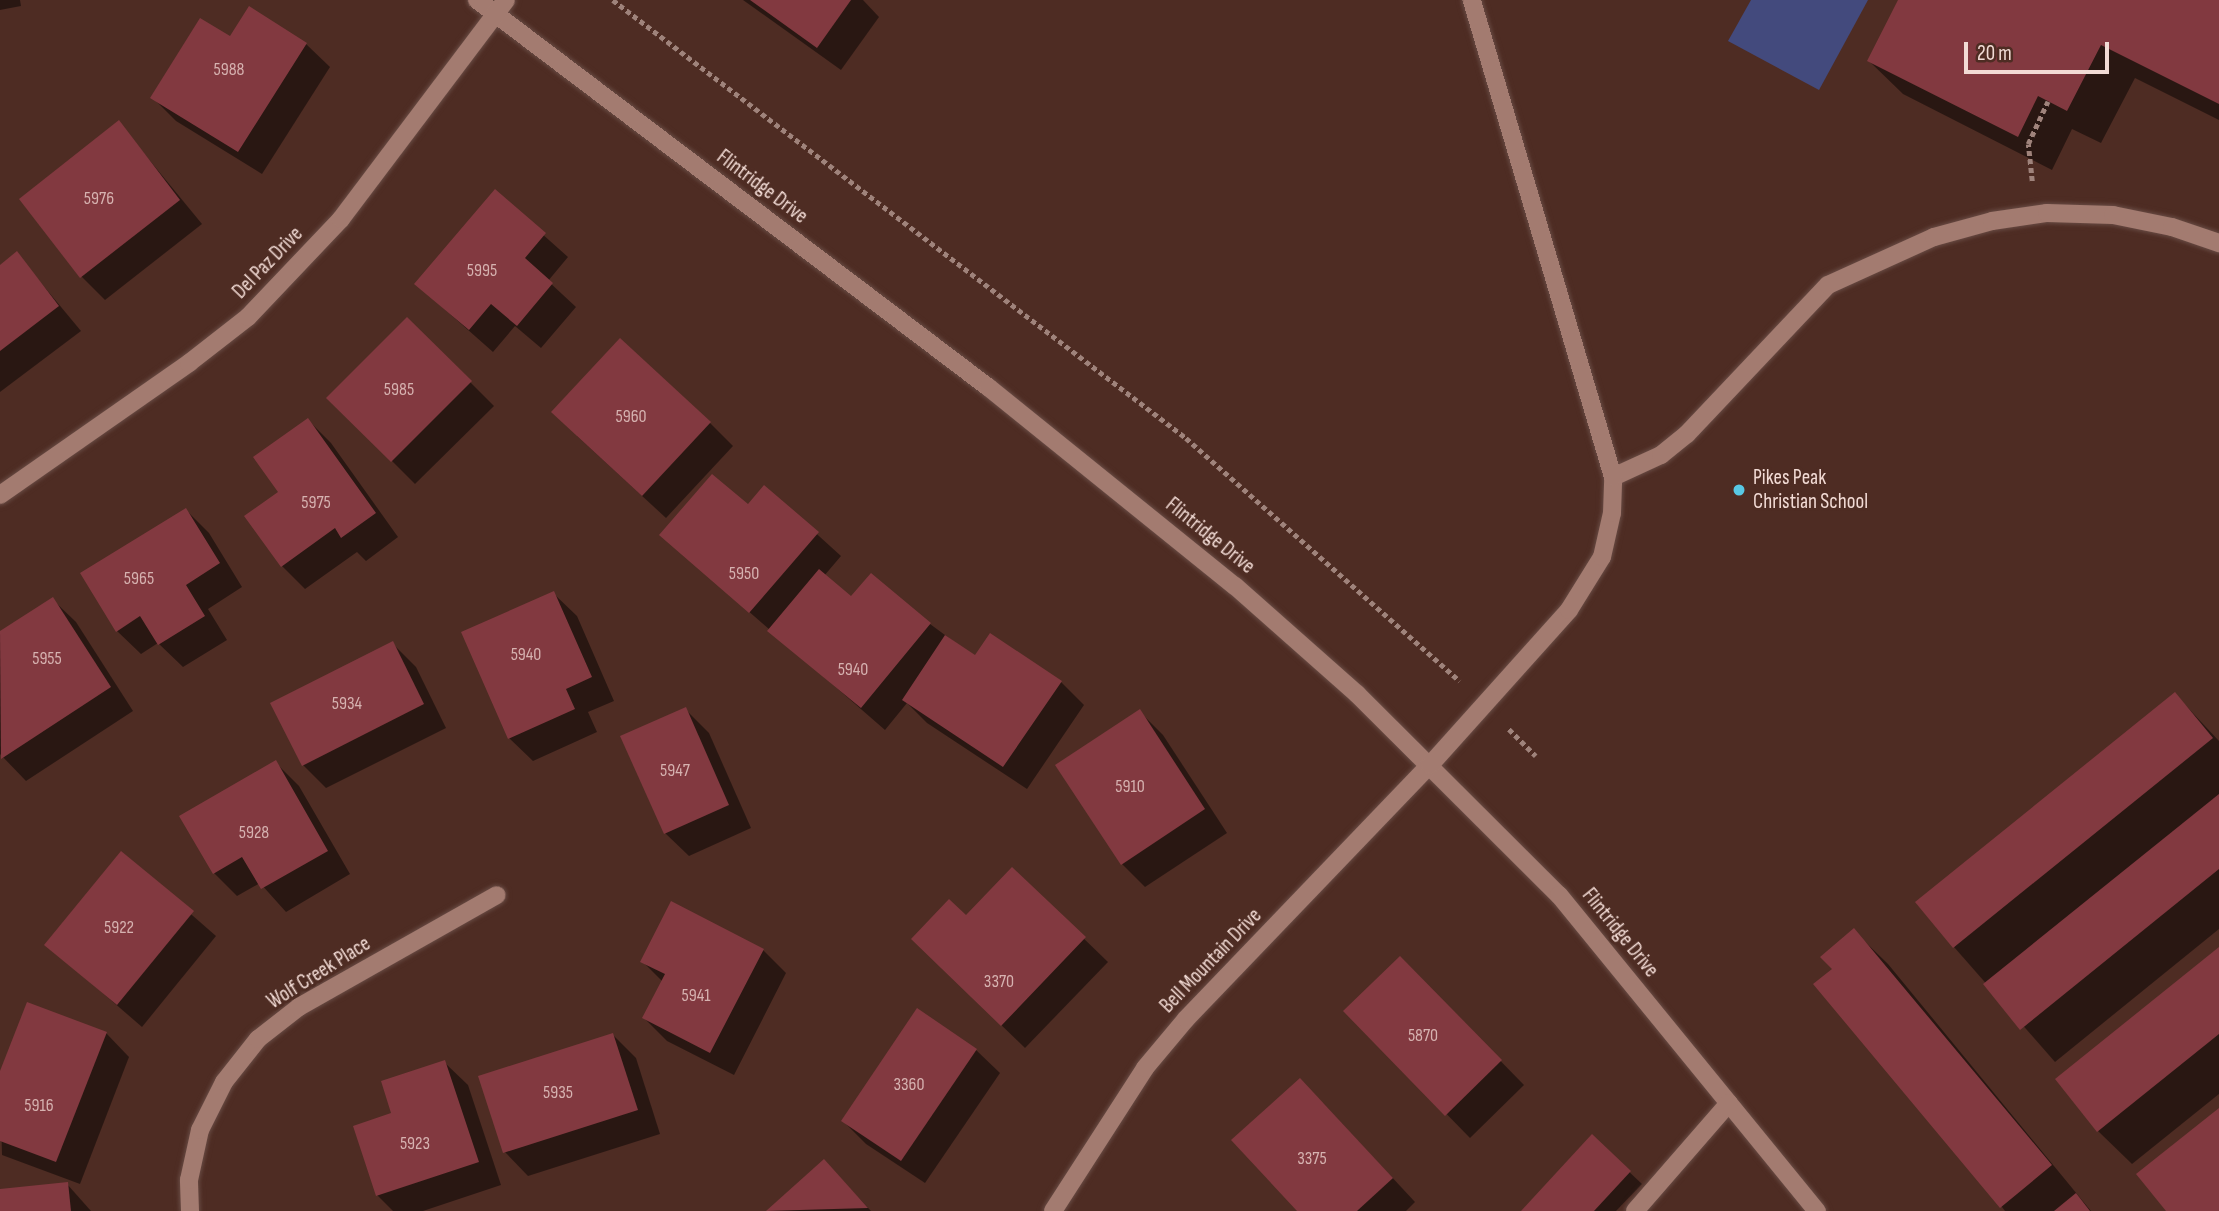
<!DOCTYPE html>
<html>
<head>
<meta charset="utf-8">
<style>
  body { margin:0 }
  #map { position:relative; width:2219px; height:1211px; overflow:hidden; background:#4e2c23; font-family:"Sofia Sans Condensed",sans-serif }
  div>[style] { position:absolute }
  .green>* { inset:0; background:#434a7d }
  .shadow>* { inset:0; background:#0007 }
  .building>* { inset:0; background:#823940 }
  .path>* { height:4.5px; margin-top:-2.25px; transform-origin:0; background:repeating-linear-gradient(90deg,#9f837b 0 5px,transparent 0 8.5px) }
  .roads { filter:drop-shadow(0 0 2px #684b44) drop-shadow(0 0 2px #684b44) }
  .minor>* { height:18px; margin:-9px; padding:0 9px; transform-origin:9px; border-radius:9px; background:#a37b70 }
  .dots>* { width:19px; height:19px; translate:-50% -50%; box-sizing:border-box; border:4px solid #4e2c23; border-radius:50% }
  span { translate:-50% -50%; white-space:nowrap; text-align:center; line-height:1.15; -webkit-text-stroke:6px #4e2c23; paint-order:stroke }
  .number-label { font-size:18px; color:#d6b2b0 }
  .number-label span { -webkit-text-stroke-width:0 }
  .street-label { font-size:21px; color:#f2dbd5 }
  .poi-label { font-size:21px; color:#f2dbd5 }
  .left { translate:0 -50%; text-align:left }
  .scale { position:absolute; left:1964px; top:42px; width:145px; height:32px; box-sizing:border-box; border:4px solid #f2dbd5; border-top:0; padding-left:9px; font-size:21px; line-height:24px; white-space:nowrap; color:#f2dbd5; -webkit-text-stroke:5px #4e2c23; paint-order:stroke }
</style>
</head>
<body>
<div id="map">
  <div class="green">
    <div style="clip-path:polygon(1751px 0,1868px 0,1819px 90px,1728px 41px)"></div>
  </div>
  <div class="shadow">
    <div style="clip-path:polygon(0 0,20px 0,21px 6px,0 10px)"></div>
    <div style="clip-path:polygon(743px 0,863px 0,879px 17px,841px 70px)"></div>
    <div style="clip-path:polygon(1900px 0,2219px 0,2219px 120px,2135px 78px,2101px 143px,2072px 129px,2052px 170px,1903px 94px,1869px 61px)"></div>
    <div style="clip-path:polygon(231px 39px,306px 44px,330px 67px,262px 174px,176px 121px,152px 97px)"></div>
    <div style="clip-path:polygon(119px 123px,202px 224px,105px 300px,81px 276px)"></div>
    <div style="clip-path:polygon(495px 192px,568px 257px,548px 281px,576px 307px,541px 348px,515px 326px,493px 352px,416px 284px)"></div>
    <div style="clip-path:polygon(17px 254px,81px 331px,0 392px,0 267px)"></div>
    <div style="clip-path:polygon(407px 319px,494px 406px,415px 484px,329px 398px)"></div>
    <div style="clip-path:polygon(308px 420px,331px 443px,398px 537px,366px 561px,357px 552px,305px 589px,282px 566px,280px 493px)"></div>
    <div style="clip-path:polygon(710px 423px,733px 446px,666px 518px,577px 436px)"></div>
    <div style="clip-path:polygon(765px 487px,841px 556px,824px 576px,852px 599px,930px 624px,975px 657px,1061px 682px,1084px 705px,1027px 789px,927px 723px,907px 703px,885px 730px,661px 535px,748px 507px)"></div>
    <div style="clip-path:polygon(186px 510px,209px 533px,242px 587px,208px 609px,227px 640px,183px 667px,158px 643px,141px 654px,117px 631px)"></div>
    <div style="clip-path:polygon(553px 593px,577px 616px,614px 701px,588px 712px,597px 732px,533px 761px,509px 738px)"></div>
    <div style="clip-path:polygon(52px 599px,76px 622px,133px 711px,26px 781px,0 754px,0 634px)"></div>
    <div style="clip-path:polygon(392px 643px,416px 667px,446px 728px,326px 788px,303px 765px)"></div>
    <div style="clip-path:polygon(2175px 694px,2219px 741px,2219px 929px,2055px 1062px,1954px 947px)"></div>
    <div style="clip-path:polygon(685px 709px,709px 733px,751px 828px,689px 856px,665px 833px)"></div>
    <div style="clip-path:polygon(1139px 711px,1163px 735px,1227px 833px,1145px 887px,1122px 864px)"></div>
    <div style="clip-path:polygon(276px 763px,299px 786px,350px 874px,286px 912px,260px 883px,237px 896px,214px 873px)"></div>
    <div style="clip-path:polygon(121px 853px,216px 936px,142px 1027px,46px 944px)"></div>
    <div style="clip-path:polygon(1012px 869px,1108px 962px,1025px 1048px,936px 962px,966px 917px)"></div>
    <div style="clip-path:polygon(1854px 931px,1888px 964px,2091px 1211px,2005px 1211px,2002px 1207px,1816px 985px,1834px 969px)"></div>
    <div style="clip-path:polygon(2219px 949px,2219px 1094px,2132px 1164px,2098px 1131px)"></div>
    <div style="clip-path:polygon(763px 950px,786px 973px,734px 1075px,667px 1041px,644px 1018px,663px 982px,642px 961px)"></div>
    <div style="clip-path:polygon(1400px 958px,1524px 1085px,1470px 1138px,1346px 1011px)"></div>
    <div style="clip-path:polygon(106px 1033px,129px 1057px,80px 1184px,2px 1155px,0 1076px)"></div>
    <div style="clip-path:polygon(613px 1035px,636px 1058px,660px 1134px,528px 1176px,505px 1152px,481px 1077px)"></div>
    <div style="clip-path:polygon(976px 1050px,1000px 1073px,925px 1183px,866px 1144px,843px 1121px)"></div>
    <div style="clip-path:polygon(444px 1062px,468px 1085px,501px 1185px,423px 1211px,393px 1211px,377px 1195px,393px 1114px)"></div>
    <div style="clip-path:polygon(1323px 1103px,1415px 1202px,1406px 1211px,1300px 1211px)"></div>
    <div style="clip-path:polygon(1592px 1137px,1642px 1184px,1616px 1211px,1523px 1211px)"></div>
    <div style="clip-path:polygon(824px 1161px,871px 1211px,769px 1211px)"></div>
    <div style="clip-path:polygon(67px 1184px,91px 1211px,0 1211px,0 1191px)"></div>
  </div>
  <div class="building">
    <div style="clip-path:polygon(750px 0,851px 0,817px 48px)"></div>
    <div style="clip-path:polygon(1898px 0,2219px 0,2219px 104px,2101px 45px,2067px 111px,2038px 96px,2018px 137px,1867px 61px)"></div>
    <div style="clip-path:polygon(249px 6px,307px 43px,238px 152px,150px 98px,200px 18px,230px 36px)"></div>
    <div style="clip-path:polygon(119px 120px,180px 200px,80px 278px,19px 199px)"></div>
    <div style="clip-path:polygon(495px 189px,546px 233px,525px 258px,553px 283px,517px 326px,491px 304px,469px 330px,414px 284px)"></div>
    <div style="clip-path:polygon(17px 251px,59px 306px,0 351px,0 265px)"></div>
    <div style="clip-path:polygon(407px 317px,472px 381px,391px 462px,326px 398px)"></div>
    <div style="clip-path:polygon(620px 338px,711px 422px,642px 496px,551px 412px)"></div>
    <div style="clip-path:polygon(308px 418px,376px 513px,341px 538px,335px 528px,281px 567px,244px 516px,278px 492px,253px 457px)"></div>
    <div style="clip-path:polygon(712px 474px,748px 504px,764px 485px,819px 532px,749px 613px,659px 535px)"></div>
    <div style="clip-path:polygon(186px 508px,220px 563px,186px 585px,205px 616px,158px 645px,140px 616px,116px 632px,80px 573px)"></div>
    <div style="clip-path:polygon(819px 569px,851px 596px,871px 573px,931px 623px,861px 708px,767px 631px)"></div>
    <div style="clip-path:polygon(554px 591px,592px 677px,566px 689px,575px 709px,508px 739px,461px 632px)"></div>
    <div style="clip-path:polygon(53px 597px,111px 687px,1px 759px,0 631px)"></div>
    <div style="clip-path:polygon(990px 633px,1062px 681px,1003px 767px,902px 700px,945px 635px,975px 655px)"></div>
    <div style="clip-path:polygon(393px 641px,424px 704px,302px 766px,270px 703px)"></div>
    <div style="clip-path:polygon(2175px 692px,2213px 738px,1953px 948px,1915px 902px)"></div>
    <div style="clip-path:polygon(686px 707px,729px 805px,664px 834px,620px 736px)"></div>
    <div style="clip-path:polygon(1140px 709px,1205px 809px,1121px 865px,1055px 765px)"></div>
    <div style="clip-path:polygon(276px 760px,328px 851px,261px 889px,242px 857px,213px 874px,179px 816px)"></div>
    <div style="clip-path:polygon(2219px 794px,2219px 869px,2020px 1030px,1983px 984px)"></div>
    <div style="clip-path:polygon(121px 851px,194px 911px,117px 1005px,44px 945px)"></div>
    <div style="clip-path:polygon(1012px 867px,1086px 937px,1001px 1026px,911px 939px,949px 899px,966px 915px)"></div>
    <div style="clip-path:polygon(671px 901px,764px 949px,710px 1053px,642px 1018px,665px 974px,640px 962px)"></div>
    <div style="clip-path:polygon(1854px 928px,2052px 1165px,2000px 1208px,1813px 984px,1832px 969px,1820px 957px)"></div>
    <div style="clip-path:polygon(2219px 947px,2219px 1034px,2097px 1132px,2055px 1079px)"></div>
    <div style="clip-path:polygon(1400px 956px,1502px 1060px,1445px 1116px,1343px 1011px)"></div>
    <div style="clip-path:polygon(27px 1002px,107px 1032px,56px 1162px,0 1141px,0 1071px)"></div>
    <div style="clip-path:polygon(917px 1008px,977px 1049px,901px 1161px,841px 1121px)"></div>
    <div style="clip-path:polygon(613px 1033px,638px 1110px,503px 1153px,478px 1076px)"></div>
    <div style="clip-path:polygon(445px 1060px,479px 1162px,376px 1196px,353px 1126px,391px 1113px,381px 1081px)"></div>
    <div style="clip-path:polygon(1300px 1078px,1393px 1178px,1357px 1211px,1297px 1211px,1231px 1140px)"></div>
    <div style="clip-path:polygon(2219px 1108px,2219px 1211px,2166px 1211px,2136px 1174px)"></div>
    <div style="clip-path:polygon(1592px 1134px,1631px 1171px,1594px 1211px,1521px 1211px)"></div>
    <div style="clip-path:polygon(824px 1159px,868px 1208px,766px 1211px)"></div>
    <div style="clip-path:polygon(68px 1182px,71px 1211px,0 1211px,0 1189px)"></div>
    <div style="clip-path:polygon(2076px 1193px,2090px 1211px,2054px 1211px)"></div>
  </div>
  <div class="path">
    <div style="left:613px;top:0;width:721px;rotate:37.39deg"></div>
    <div style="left:1186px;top:438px;width:366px;rotate:41.6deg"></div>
    <div style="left:2032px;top:181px;width:37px;rotate:-96deg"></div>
    <div style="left:2028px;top:144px;width:47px;rotate:-65.1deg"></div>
    <div style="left:1509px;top:729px;width:38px;rotate:45deg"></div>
  </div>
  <div class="roads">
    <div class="minor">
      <div style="left:477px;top:0;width:641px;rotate:37.14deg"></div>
      <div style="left:988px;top:387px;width:317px;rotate:38.9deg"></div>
      <div style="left:1235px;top:586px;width:163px;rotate:41.5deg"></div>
      <div style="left:1357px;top:694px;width:285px;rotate:44.9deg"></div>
      <div style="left:1559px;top:895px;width:408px;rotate:50.8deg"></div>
      <div style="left:1613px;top:477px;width:53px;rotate:-24.6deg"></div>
      <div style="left:1661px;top:455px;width:33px;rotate:-39deg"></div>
      <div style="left:1687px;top:434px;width:205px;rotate:-46.6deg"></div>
      <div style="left:1828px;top:285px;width:116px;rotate:-24.4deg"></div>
      <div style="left:1934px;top:237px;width:60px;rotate:-15.4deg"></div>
      <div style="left:1992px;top:221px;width:56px;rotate:-8.3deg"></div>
      <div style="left:2047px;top:213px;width:66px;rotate:1.7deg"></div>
      <div style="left:2113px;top:215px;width:60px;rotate:11.5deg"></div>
      <div style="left:2172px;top:227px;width:50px;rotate:18.8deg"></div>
      <div style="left:0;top:495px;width:231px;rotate:-34.9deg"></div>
      <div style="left:189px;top:363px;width:75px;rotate:-37.9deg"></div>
      <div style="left:248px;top:317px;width:135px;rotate:-46.5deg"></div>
      <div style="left:341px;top:219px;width:274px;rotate:-53deg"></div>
      <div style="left:190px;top:1211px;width:31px;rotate:-92deg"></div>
      <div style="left:189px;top:1180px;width:51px;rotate:-77.6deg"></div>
      <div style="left:200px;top:1130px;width:54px;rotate:-63.4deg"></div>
      <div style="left:224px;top:1082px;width:55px;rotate:-51.7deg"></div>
      <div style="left:258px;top:1039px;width:52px;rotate:-38deg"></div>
      <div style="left:299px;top:1007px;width:227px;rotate:-29.5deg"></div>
      <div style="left:1053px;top:1211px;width:170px;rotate:-57.2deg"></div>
      <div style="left:1145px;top:1068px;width:64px;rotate:-50.1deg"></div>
      <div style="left:1186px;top:1019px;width:352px;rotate:-46.2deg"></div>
      <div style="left:1430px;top:765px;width:208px;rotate:-48.1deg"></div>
      <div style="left:1569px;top:610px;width:62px;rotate:-58.1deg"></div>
      <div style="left:1602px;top:557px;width:45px;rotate:-77.2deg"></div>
      <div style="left:1612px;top:513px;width:36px;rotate:-88deg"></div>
      <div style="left:1613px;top:477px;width:497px;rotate:-106.5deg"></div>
      <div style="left:1635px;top:1211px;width:143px;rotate:-49deg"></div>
    </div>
  </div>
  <div class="dots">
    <div style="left:1739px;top:490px;background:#58c8e4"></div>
  </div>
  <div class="number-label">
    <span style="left:229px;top:70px">5988</span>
    <span style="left:99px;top:199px">5976</span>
    <span style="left:482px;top:271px">5995</span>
    <span style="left:399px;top:390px">5985</span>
    <span style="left:631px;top:417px">5960</span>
    <span style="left:316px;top:503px">5975</span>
    <span style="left:744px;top:574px">5950</span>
    <span style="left:139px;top:579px">5965</span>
    <span style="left:526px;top:655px">5940</span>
    <span style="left:47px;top:659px">5955</span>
    <span style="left:853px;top:670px">5940</span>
    <span style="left:347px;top:704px">5934</span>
    <span style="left:675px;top:771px">5947</span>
    <span style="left:1130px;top:787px">5910</span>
    <span style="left:254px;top:833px">5928</span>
    <span style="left:119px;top:928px">5922</span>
    <span style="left:999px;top:982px">3370</span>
    <span style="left:696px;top:996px">5941</span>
    <span style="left:1423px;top:1036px">5870</span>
    <span style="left:909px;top:1085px">3360</span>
    <span style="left:558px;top:1093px">5935</span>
    <span style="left:39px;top:1106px">5916</span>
    <span style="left:415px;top:1144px">5923</span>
    <span style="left:1312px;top:1159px">3375</span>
  </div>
  <div class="street-label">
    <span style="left:762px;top:187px;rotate:37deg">Flintridge Drive</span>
    <span style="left:268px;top:263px;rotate:-46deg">Del Paz Drive</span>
    <span style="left:1210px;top:536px;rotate:39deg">Flintridge Drive</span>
    <span style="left:1620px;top:933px;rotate:51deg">Flintridge Drive</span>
    <span style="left:1211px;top:961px;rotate:-46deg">Bell Mountain Drive</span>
    <span style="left:319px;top:973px;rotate:-32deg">Wolf Creek Place</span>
  </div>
  <div class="poi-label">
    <span class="left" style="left:1753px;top:490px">Pikes Peak<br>Christian School</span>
  </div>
  <div class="scale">20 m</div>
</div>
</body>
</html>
